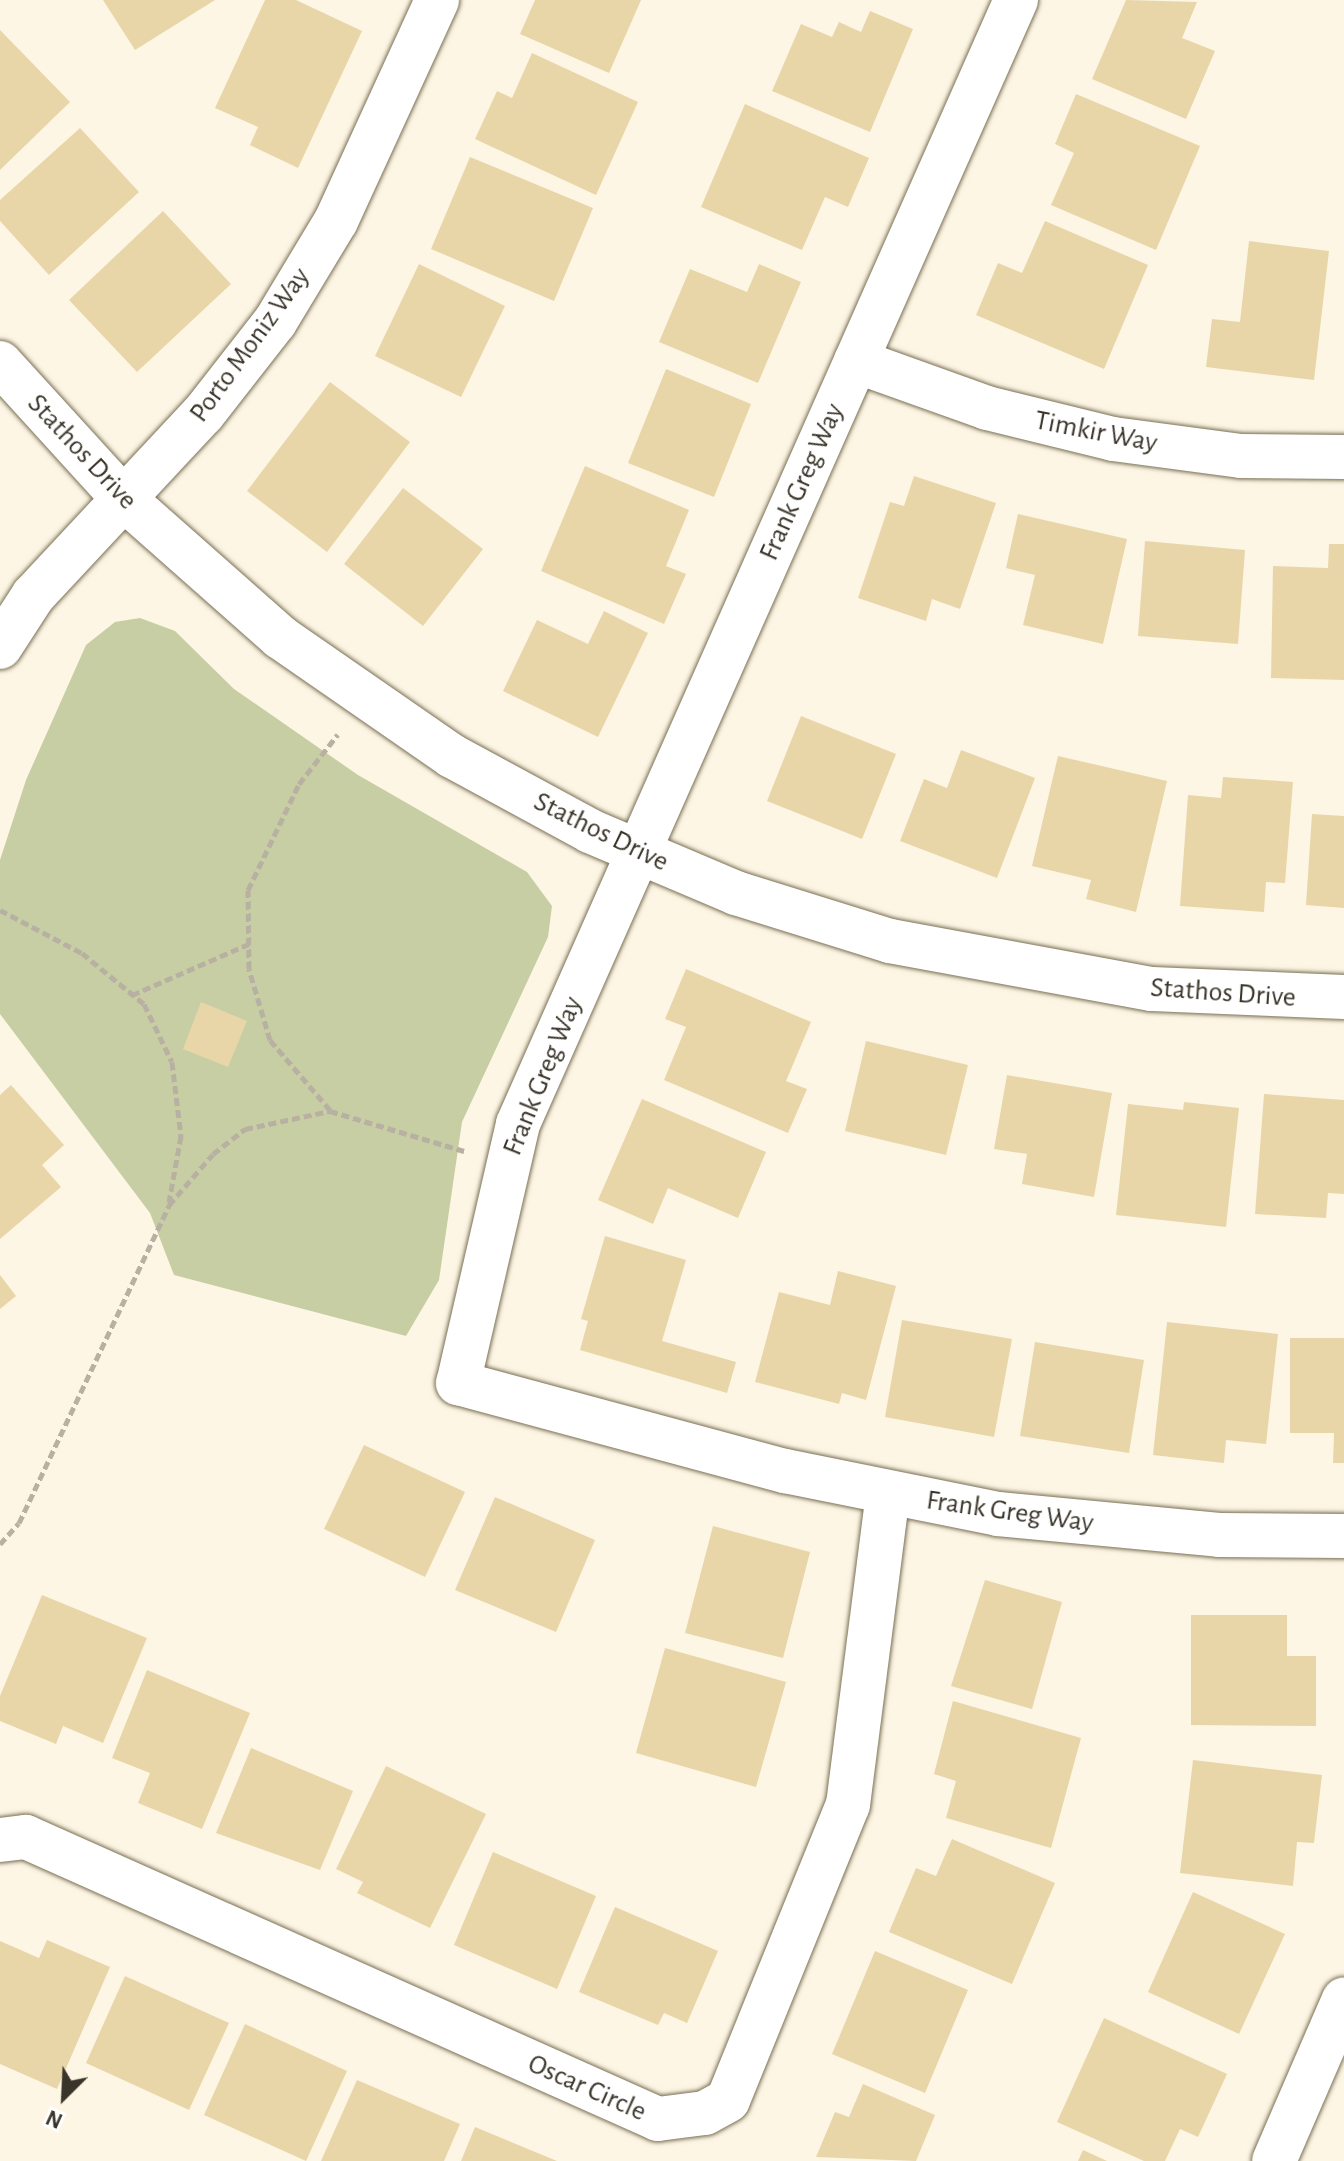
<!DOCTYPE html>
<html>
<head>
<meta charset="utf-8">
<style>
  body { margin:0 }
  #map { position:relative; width:1344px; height:2161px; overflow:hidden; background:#fdf6e4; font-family:"Alegreya Sans",sans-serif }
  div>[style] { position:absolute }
  .green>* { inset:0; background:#c7cea4 }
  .building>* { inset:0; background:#e8d6a9 }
  .path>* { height:5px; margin-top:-2.5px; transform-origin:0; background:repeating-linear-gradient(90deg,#b8b1a2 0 8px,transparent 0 12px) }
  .roads { filter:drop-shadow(0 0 2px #7a6f55) drop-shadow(0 0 2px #7a6f55) }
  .minor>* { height:44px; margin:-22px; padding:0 22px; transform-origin:22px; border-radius:22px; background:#fff }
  span { translate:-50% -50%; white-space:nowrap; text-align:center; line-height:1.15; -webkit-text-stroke:8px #fff; paint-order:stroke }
  .street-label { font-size:28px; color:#3a352a }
  .north { position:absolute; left:24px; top:2057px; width:80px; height:80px; -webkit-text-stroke:6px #fff; paint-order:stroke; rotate:204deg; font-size:22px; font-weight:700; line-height:32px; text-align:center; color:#3a352a }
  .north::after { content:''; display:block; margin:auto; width:28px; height:36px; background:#3a352a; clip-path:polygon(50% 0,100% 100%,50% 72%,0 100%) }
</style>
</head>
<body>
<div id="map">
  <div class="green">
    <div style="clip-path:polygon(140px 618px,175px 631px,234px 689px,358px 775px,527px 872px,552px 906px,548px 937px,462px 1122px,439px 1280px,406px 1336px,174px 1275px,150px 1213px,0 1014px,0 860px,26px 780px,86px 645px,115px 622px)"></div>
  </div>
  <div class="building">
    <div style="clip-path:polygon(103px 0,215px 0,135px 50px)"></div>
    <div style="clip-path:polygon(265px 0,296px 0,362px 31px,298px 168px,250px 145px,258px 127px,215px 108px)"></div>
    <div style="clip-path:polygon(535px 0,641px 0,609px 73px,520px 34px)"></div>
    <div style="clip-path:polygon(1126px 0,1197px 2px,1182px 38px,1215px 51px,1186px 119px,1092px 79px)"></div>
    <div style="clip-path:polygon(870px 11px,913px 29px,870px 132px,772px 91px,801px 24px,832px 37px,839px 22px,861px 32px)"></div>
    <div style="clip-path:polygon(0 30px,70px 102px,0 170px)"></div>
    <div style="clip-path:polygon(532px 53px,638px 102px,596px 195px,475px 139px,497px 91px,512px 98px)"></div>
    <div style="clip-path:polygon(1076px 94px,1200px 146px,1156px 250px,1051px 205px,1074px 153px,1055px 144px)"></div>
    <div style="clip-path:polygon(745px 104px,869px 158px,848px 207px,825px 197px,802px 250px,701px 207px)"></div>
    <div style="clip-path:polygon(80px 128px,139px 192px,49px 275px,0 221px,0 200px)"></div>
    <div style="clip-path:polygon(470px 157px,593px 208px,554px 301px,431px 249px)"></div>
    <div style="clip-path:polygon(163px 211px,231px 284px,137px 372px,69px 300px)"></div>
    <div style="clip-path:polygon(1045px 221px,1148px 265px,1104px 369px,976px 315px,998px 263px,1022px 273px)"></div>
    <div style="clip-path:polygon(1249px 241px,1329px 251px,1314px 380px,1206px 367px,1212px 319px,1240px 322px)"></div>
    <div style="clip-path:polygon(419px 264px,505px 306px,461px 397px,375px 356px)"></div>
    <div style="clip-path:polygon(759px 264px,801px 282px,758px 383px,659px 342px,690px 269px,747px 292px)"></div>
    <div style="clip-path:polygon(666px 369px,751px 404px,714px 497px,628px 463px)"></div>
    <div style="clip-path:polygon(330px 382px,410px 442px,327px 552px,247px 491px)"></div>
    <div style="clip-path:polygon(585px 466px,689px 510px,666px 566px,686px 574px,664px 624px,541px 571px)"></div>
    <div style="clip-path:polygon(914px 476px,996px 503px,960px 609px,932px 599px,926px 621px,858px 598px,890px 502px,904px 506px)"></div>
    <div style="clip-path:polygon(403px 488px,483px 549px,423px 626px,344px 564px)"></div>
    <div style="clip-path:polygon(1018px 514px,1127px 539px,1103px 644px,1023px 625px,1035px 575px,1006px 568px)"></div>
    <div style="clip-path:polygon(1145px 541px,1245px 550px,1238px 644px,1138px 636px)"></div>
    <div style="clip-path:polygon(1329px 544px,1344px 544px,1344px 680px,1271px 678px,1273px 566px,1328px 568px)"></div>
    <div style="clip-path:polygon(604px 611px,648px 633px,598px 737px,503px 691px,537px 620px,588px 644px)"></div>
    <div style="clip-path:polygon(801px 716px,896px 754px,862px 839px,767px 801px)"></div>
    <div style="clip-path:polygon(961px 750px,1035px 778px,997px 878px,900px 841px,924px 779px,947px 788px)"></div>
    <div style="clip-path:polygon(1058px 756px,1167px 781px,1136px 912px,1086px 899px,1091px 880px,1032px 866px)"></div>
    <div style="clip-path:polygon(1223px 777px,1293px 782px,1285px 883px,1266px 882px,1264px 912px,1180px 906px,1188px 795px,1221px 798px)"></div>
    <div style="clip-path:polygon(1312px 814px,1344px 816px,1344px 908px,1306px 905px)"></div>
    <div style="clip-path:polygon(686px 969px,811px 1022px,786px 1081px,807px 1089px,788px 1133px,664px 1080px,686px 1027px,665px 1019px)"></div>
    <div style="clip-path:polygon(201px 1002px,247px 1021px,228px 1067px,183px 1049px)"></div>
    <div style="clip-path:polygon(866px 1041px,968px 1065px,946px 1155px,845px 1131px)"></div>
    <div style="clip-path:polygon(1007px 1075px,1112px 1093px,1094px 1197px,1022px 1184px,1027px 1154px,994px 1149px)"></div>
    <div style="clip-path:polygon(11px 1085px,64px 1145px,42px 1165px,61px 1187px,0 1239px,0 1095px)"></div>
    <div style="clip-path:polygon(1264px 1094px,1344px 1100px,1344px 1194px,1328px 1193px,1326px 1218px,1255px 1214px)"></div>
    <div style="clip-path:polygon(642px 1099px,766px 1152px,738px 1218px,668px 1188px,653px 1224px,598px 1200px)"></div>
    <div style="clip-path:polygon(1184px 1102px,1239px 1108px,1226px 1227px,1116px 1215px,1128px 1104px,1183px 1110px)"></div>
    <div style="clip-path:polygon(605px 1236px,686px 1260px,662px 1341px,736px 1362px,727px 1393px,580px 1350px,588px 1321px,581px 1319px)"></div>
    <div style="clip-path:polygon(838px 1271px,896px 1286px,866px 1400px,842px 1393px,839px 1404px,755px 1382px,779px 1292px,830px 1305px)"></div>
    <div style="clip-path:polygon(0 1275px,16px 1296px,0 1309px)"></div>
    <div style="clip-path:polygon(902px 1320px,1012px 1339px,994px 1437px,885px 1417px)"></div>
    <div style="clip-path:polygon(1167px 1322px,1278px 1334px,1266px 1444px,1226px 1440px,1224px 1463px,1153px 1455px)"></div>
    <div style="clip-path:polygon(1290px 1338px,1344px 1338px,1344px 1463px,1333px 1463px,1334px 1433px,1290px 1433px)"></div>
    <div style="clip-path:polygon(1035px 1342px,1144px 1360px,1129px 1453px,1020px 1436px)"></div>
    <div style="clip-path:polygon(364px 1445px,465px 1492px,425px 1577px,324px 1529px)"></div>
    <div style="clip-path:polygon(495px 1497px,595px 1540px,556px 1632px,455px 1590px)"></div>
    <div style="clip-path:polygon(713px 1526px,810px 1552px,783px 1658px,685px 1633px)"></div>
    <div style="clip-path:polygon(985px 1580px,1062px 1602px,1032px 1709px,951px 1686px)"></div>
    <div style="clip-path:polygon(42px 1595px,147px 1638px,103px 1743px,63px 1726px,56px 1744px,0 1721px,0 1696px)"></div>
    <div style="clip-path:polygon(1191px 1615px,1287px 1615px,1287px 1656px,1316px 1656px,1316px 1726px,1191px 1725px)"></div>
    <div style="clip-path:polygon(665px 1648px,786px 1682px,756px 1787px,636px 1753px)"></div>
    <div style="clip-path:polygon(147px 1670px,250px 1713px,202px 1829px,138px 1803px,150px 1773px,112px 1758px)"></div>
    <div style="clip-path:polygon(953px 1701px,1081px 1738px,1051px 1848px,946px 1818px,956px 1781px,934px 1774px)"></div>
    <div style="clip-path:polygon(251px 1748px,353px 1791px,320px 1870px,216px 1833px)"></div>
    <div style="clip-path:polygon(1193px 1760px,1322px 1775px,1314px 1843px,1297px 1842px,1293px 1886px,1180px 1873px)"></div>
    <div style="clip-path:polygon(386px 1766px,486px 1814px,430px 1928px,357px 1893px,363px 1882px,336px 1869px)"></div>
    <div style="clip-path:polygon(952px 1839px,1055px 1883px,1012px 1984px,889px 1932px,916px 1868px,936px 1876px)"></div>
    <div style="clip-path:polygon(493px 1852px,596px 1896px,557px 1989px,454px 1945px)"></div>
    <div style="clip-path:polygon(1193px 1892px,1285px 1934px,1239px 2034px,1148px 1992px)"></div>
    <div style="clip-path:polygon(615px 1907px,718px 1951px,687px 2023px,664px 2013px,658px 2025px,579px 1992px)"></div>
    <div style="clip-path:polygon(47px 1940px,110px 1967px,57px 2089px,0 2064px,0 1941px,39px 1958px)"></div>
    <div style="clip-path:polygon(875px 1951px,968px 1990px,925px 2093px,832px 2054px)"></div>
    <div style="clip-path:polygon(125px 1976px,229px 2023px,189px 2110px,86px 2063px)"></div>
    <div style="clip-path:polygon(1104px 2018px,1227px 2074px,1198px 2137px,1180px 2129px,1165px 2161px,1144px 2161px,1057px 2122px)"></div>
    <div style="clip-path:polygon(245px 2024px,347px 2071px,306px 2161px,204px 2115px)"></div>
    <div style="clip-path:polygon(357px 2080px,460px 2124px,444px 2161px,321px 2161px)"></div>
    <div style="clip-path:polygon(863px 2084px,935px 2115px,916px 2161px,816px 2157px,835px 2112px,849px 2117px)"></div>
    <div style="clip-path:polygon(475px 2127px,557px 2161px,461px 2161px)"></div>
    <div style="clip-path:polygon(1083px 2150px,1107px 2161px,1078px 2161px)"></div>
  </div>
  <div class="path">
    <div style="left:0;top:910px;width:93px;rotate:27.7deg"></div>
    <div style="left:82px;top:953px;width:80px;rotate:39.4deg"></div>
    <div style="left:144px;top:1004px;width:64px;rotate:64.2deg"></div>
    <div style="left:172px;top:1062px;width:75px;rotate:83.1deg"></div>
    <div style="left:181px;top:1136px;width:67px;rotate:100.3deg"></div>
    <div style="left:132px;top:995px;width:128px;rotate:-23.6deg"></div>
    <div style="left:330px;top:1110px;width:92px;rotate:-130.6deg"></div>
    <div style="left:270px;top:1040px;width:74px;rotate:-106.5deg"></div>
    <div style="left:249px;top:969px;width:79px;rotate:-90.7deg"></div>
    <div style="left:248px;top:890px;width:118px;rotate:-64.3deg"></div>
    <div style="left:299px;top:784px;width:63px;rotate:-52deg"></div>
    <div style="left:0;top:1544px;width:28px;rotate:-48deg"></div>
    <div style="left:19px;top:1523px;width:352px;rotate:-64.7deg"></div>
    <div style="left:169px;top:1205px;width:67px;rotate:-49.2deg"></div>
    <div style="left:213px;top:1154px;width:41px;rotate:-38deg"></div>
    <div style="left:245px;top:1129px;width:87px;rotate:-12deg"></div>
    <div style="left:330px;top:1111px;width:140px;rotate:16.6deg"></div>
  </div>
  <div class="roads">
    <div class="minor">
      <div style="left:1016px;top:0;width:1229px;rotate:113.9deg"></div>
      <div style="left:518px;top:1124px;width:266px;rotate:103deg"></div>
      <div style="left:458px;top:1383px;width:339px;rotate:15.1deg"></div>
      <div style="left:785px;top:1471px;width:217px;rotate:11.4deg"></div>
      <div style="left:998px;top:1514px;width:222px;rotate:5.4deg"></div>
      <div style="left:1219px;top:1535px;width:125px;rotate:0.5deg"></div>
      <div style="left:856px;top:361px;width:139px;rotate:19.7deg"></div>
      <div style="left:987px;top:408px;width:130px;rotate:13.8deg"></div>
      <div style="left:1113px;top:439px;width:129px;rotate:7.6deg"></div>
      <div style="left:1241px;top:456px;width:103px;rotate:0.6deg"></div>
      <div style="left:0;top:363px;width:183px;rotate:47.7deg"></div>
      <div style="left:123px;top:498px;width:210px;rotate:41.5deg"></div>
      <div style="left:280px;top:637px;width:209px;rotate:34.7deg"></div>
      <div style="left:452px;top:756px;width:157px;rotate:28.5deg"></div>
      <div style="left:590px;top:831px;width:159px;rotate:23deg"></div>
      <div style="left:736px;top:893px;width:161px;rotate:17.3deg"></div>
      <div style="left:890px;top:941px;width:266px;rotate:10.4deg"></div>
      <div style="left:1152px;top:989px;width:192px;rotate:2.4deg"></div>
      <div style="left:0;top:647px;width:61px;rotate:-57.1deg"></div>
      <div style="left:33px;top:596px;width:249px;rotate:-47deg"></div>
      <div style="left:203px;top:414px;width:117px;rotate:-52deg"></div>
      <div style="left:275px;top:322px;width:118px;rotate:-58.9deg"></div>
      <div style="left:336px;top:221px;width:243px;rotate:-65.4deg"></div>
      <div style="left:0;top:1840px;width:26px;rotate:-7deg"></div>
      <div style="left:26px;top:1837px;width:692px;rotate:24.05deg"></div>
      <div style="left:658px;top:2119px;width:47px;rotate:-7.3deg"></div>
      <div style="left:705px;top:2113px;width:26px;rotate:-29deg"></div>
      <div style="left:728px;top:2100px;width:318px;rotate:-67.9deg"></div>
      <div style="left:848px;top:1805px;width:314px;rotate:-82.7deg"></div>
      <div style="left:1274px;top:2161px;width:176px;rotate:-66.6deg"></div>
    </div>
  </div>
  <div class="street-label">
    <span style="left:250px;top:345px;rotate:-54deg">Porto Moniz Way</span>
    <span style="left:1096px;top:432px;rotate:11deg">Timkir Way</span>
    <span style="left:82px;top:452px;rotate:47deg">Stathos Drive</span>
    <span style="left:802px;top:482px;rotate:-66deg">Frank Greg Way</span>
    <span style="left:601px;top:832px;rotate:26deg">Stathos Drive</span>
    <span style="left:1223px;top:993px;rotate:4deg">Stathos Drive</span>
    <span style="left:543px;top:1076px;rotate:-68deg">Frank Greg Way</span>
    <span style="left:1010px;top:1512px;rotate:8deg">Frank Greg Way</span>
    <span style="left:587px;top:2088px;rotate:24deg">Oscar Circle</span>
  </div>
  <div class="north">N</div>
</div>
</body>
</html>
